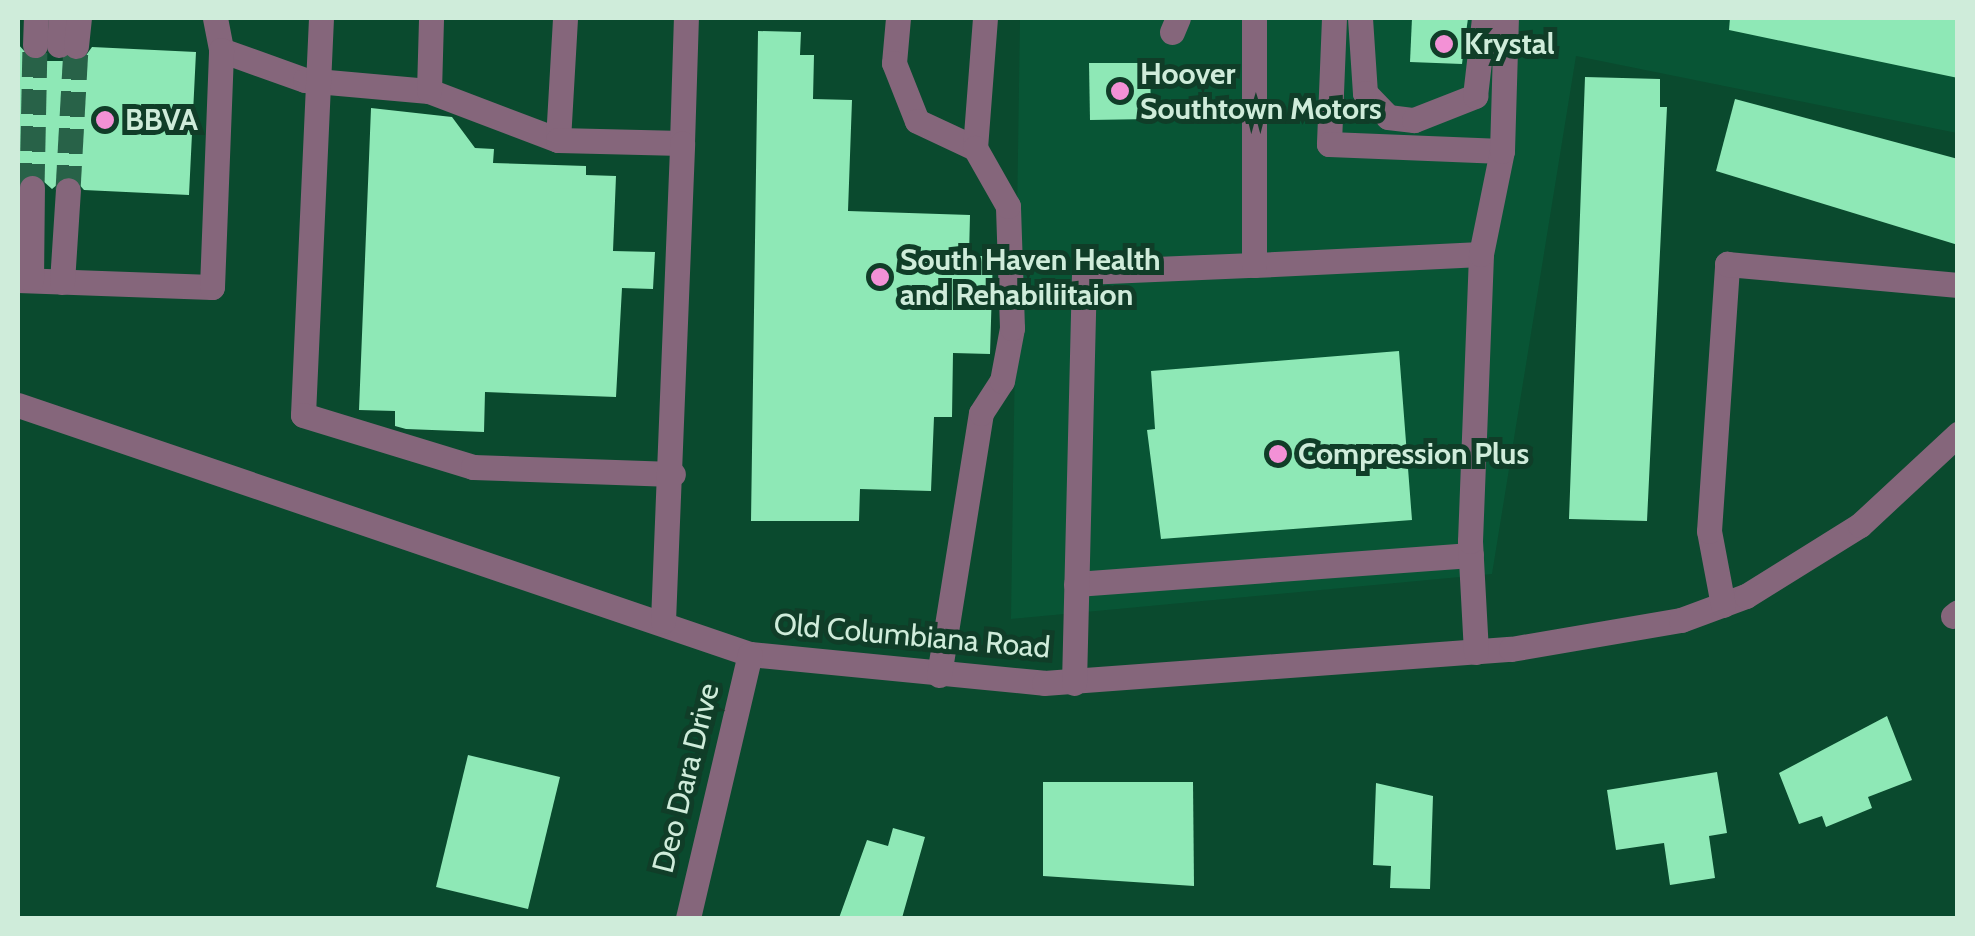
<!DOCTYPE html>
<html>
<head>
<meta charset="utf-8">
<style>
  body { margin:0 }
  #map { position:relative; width:1975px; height:936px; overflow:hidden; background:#0a4a2e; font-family:Cabin,sans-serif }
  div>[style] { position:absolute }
  .built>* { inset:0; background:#085535 }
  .building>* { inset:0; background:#8ee8b6 }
  .minor-tunnel>* { height:25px; margin-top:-12.5px; transform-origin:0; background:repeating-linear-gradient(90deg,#286248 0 25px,transparent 0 37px) }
  .minor>* { height:25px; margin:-12.5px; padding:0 12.5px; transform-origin:12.5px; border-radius:12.5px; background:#85667b }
  .dots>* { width:28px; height:28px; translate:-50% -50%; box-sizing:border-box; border:5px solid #103d28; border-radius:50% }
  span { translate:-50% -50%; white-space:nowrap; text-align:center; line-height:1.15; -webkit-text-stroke:10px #103d28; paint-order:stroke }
  .poi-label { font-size:30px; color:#cfecda; font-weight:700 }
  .left { translate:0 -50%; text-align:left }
  .street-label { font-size:30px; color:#cfecda }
  .frame { position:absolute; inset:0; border:20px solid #cfecda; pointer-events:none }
</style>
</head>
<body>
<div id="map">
  <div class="built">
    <div style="clip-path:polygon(1020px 18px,1957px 18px,1957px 133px,1576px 56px,1492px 574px,1011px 619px)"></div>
  </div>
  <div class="building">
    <div style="clip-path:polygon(1412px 18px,1468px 18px,1462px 64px,1410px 62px)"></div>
    <div style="clip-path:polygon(1730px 18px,1958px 18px,1958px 78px,1729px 30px)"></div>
    <div style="clip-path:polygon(758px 31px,801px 32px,800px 55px,814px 55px,813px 99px,852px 100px,848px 211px,970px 215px,969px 256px,993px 256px,990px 354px,953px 353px,952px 417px,934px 417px,931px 491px,860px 489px,859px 521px,751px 521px)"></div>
    <div style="clip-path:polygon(18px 44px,33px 61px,82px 61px,92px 47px,196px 52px,189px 195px,84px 190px,70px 174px,52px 189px,33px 172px,18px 181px)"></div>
    <div style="clip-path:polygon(1089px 63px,1150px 63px,1151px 119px,1090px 120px)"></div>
    <div style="clip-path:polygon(1585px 77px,1660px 79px,1660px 107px,1667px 107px,1647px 521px,1569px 519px)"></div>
    <div style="clip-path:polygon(1735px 99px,1958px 159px,1958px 245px,1716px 171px)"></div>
    <div style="clip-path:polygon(371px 108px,452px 117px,475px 148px,494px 149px,493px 163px,586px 166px,586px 175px,616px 176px,613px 251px,655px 252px,653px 289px,622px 288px,616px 397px,485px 392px,484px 432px,406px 429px,395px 426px,395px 411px,359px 410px)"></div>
    <div style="clip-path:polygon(1399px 351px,1412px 520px,1161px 539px,1147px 430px,1155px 429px,1151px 371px)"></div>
    <div style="clip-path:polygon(1887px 716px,1912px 780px,1868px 797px,1872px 808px,1826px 827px,1822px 816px,1799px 824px,1779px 773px)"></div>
    <div style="clip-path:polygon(468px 755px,560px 777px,528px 909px,436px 887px)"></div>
    <div style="clip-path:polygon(1717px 772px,1727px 833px,1709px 836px,1715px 878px,1670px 885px,1664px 843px,1616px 850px,1607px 790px)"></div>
    <div style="clip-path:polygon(1043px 782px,1193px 782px,1194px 886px,1043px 876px)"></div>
    <div style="clip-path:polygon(1376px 783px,1433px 796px,1430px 889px,1390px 888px,1391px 866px,1373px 865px)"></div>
    <div style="clip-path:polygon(893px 828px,925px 837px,902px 918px,839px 918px,867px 840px,888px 846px)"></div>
  </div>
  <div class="minor-tunnel">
    <div style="left:32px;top:188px;width:143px;rotate:-88.8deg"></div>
    <div style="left:68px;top:190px;width:144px;rotate:-86.8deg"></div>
  </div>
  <div class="minor">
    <div style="left:215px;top:18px;width:33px;rotate:79deg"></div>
    <div style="left:221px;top:50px;width:89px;rotate:19.7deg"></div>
    <div style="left:305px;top:80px;width:124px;rotate:5.1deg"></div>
    <div style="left:429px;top:91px;width:138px;rotate:20.8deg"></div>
    <div style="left:558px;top:140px;width:122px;rotate:-86.7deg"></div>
    <div style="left:321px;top:18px;width:397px;rotate:92.6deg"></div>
    <div style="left:303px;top:415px;width:178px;rotate:17deg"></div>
    <div style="left:473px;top:467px;width:200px;rotate:2deg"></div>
    <div style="left:898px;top:18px;width:45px;rotate:95.1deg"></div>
    <div style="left:894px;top:63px;width:62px;rotate:68.4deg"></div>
    <div style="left:917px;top:121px;width:64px;rotate:25deg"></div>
    <div style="left:975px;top:148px;width:130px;rotate:-85.6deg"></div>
    <div style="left:1334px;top:18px;width:126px;rotate:92.3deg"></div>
    <div style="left:1329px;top:144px;width:173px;rotate:2.3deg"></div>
    <div style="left:1360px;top:18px;width:75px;rotate:86.2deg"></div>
    <div style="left:1365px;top:93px;width:33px;rotate:46deg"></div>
    <div style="left:1388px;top:117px;width:26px;rotate:7deg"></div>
    <div style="left:1414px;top:120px;width:66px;rotate:-21.5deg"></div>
    <div style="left:1475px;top:96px;width:79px;rotate:-83.4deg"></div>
    <div style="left:1172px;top:32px;width:15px;rotate:-67deg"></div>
    <div style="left:35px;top:45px;width:27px;rotate:-88deg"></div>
    <div style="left:59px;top:45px;width:27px;rotate:-86deg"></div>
    <div style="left:76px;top:46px;width:28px;rotate:-84deg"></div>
    <div style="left:429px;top:91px;width:73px;rotate:-88.4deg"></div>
    <div style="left:558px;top:140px;width:124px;rotate:1.4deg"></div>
    <div style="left:682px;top:143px;width:125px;rotate:-88.2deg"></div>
    <div style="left:1254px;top:265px;width:227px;rotate:-2.8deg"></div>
    <div style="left:18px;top:280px;width:194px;rotate:2.1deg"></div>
    <div style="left:212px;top:287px;width:237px;rotate:-87.8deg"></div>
    <div style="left:31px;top:280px;width:92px;rotate:-89.4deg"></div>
    <div style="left:62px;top:282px;width:92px;rotate:-86.3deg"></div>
    <div style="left:18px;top:405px;width:773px;rotate:18.79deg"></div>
    <div style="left:750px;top:654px;width:295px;rotate:5.6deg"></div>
    <div style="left:1044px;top:683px;width:468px;rotate:-4.2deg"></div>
    <div style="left:1511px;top:649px;width:172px;rotate:-9.7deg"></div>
    <div style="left:1681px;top:620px;width:69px;rotate:-20.3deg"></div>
    <div style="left:1746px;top:596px;width:134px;rotate:-31.9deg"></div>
    <div style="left:1860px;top:525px;width:134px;rotate:-42.9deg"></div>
    <div style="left:1076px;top:584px;width:396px;rotate:-4.2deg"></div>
    <div style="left:1723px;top:605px;width:75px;rotate:-100.7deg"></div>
    <div style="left:1709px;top:531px;width:268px;rotate:-86.1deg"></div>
    <div style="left:1727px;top:264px;width:232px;rotate:5.2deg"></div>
    <div style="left:1953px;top:616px;width:6px;rotate:-39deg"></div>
    <div style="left:663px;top:621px;width:478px;rotate:-87.7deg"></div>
    <div style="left:1476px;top:652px;width:111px;rotate:-93.1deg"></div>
    <div style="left:1470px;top:541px;width:287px;rotate:-87.8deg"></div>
    <div style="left:1481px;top:254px;width:105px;rotate:-78.5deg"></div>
    <div style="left:1502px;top:151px;width:133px;rotate:-88.3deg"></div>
    <div style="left:939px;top:675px;width:265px;rotate:-80.9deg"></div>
    <div style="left:981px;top:413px;width:38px;rotate:-57deg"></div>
    <div style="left:1002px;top:381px;width:54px;rotate:-79.3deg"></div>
    <div style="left:1012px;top:328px;width:122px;rotate:-91.9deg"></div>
    <div style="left:1008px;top:206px;width:67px;rotate:-119.6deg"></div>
    <div style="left:1074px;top:683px;width:411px;rotate:-88.6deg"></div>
    <div style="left:1084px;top:272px;width:170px;rotate:-2.4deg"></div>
    <div style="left:1254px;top:265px;width:247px;rotate:-90deg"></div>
    <div style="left:688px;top:918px;width:271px;rotate:-76.8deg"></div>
  </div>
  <div class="dots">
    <div style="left:1444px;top:44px;background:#f391d6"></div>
    <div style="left:1120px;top:91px;background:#f391d6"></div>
    <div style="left:105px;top:120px;background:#f391d6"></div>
    <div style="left:880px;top:277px;background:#f391d6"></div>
    <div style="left:1278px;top:454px;background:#f391d6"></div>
  </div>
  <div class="poi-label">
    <span class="left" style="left:1464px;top:44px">Krystal</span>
    <span class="left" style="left:1140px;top:91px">Hoover<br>Southtown Motors</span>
    <span class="left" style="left:125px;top:120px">BBVA</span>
    <span class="left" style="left:900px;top:277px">South Haven Health<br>and Rehabiliitaion</span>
    <span class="left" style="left:1298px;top:454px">Compression Plus</span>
  </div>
  <div class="street-label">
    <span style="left:912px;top:636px;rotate:5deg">Old Columbiana Road</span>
    <span style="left:686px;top:778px;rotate:-76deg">Deo Dara Drive</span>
  </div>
  <div class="frame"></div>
</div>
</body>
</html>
